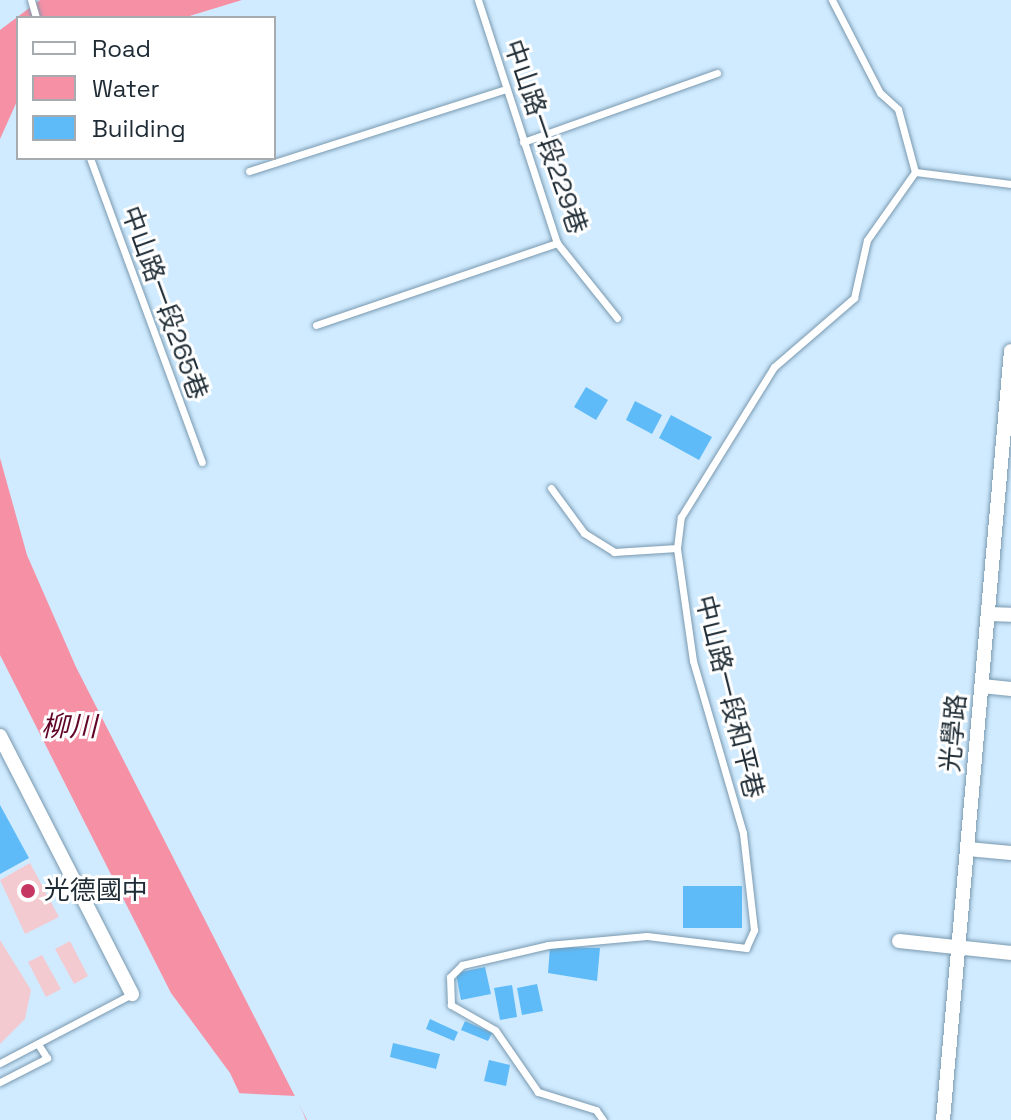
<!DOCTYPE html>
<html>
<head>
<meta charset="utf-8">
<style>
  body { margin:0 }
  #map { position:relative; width:1011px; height:1120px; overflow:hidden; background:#d0ebff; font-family:"Space Grotesk","Noto Sans TC",sans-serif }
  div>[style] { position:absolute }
  .green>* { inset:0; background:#f4cad1 }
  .water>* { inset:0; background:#f690a5 }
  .pier>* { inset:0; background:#d0ebff }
  .building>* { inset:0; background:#5ebbf8 }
  .roads { filter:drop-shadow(0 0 2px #7999b0) drop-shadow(0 0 2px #7999b0) }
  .service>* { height:7px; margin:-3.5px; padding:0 3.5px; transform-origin:3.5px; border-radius:3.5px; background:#fff }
  .minor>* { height:14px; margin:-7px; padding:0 7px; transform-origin:7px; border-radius:7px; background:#fff }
  .dots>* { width:22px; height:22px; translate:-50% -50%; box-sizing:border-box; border:4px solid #fff; border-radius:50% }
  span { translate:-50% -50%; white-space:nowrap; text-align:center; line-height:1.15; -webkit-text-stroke:6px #fff; paint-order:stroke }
  .street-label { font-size:26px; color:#1f2c35 }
  .poi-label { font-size:26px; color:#1f2c35 }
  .left { translate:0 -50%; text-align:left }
  .water-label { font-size:28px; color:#610327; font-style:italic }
  .legend { position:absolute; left:16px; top:16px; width:260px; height:144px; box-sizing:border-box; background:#fff; border:2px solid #a5abae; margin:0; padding:10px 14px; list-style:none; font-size:24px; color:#1f2c35 }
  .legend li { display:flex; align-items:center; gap:16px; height:40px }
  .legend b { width:40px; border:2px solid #a5abae }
</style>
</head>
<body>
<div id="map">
  <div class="green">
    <div style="clip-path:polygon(30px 863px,59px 917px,25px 934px,0 880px)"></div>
    <div style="clip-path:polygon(0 940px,31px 990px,25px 1019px,0 1044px)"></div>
    <div style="clip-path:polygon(70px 941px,88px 976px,74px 984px,55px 949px)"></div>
    <div style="clip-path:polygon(42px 955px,61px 989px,46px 997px,28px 962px)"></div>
  </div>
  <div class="water">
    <div style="clip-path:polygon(40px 0,242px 0,183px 18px,18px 18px,18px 99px,0 139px,0 30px)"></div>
    <div style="clip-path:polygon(0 458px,27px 555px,76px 667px,307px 1120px,252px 1120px,230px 1073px,171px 993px,0 655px)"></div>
  </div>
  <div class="pier">
    <div style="clip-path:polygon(236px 1093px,296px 1096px,306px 1120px,248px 1120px)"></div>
  </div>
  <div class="building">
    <div style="clip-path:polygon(586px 387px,608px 400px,596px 420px,574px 407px)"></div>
    <div style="clip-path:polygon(635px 401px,662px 415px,652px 434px,626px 420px)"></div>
    <div style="clip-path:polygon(671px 415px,712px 437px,699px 460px,659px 438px)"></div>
    <div style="clip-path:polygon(0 805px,29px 858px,0 874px)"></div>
    <div style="clip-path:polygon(683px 886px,742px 886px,742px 928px,683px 928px)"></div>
    <div style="clip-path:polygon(550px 947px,600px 948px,597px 981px,548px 973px)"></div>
    <div style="clip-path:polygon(485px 967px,491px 994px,461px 1000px,456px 973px)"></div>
    <div style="clip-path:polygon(537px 984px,543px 1011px,522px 1015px,517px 988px)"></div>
    <div style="clip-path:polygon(512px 985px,517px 1017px,500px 1020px,494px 988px)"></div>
    <div style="clip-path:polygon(430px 1019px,458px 1032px,454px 1041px,426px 1029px)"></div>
    <div style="clip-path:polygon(465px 1021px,492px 1033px,488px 1041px,461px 1030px)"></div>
    <div style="clip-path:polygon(393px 1043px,440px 1054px,436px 1069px,390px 1057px)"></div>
    <div style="clip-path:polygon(489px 1060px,510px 1065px,506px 1086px,484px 1081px)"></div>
  </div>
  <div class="roads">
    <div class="service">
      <div style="left:31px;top:0;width:19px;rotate:74deg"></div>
      <div style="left:478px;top:0;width:256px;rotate:72deg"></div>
      <div style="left:557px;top:243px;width:96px;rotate:51.3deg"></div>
      <div style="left:523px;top:142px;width:206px;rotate:-19.6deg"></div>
      <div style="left:90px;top:158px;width:324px;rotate:69.8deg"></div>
      <div style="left:249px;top:171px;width:270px;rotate:-17.7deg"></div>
      <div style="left:915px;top:172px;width:97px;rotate:7.1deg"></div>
      <div style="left:316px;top:325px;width:255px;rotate:-18.8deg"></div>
      <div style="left:551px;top:488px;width:56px;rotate:53.7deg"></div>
      <div style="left:584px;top:533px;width:36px;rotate:32deg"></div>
      <div style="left:614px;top:552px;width:63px;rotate:-3.6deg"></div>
      <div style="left:0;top:1063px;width:149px;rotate:-27.6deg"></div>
      <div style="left:0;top:1082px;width:53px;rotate:-27.1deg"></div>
      <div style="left:47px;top:1058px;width:17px;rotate:-123deg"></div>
      <div style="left:603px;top:1120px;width:12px;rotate:-125deg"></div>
      <div style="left:596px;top:1110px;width:61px;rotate:-162.8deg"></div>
      <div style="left:538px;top:1092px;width:75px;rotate:-124.7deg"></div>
      <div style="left:495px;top:1030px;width:51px;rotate:-150.4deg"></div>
      <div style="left:451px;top:1005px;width:28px;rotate:-92deg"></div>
      <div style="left:450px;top:977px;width:17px;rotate:-45deg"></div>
      <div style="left:462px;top:965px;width:88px;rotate:-13.1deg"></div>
      <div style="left:548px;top:945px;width:99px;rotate:-5.2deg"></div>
      <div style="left:647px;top:936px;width:100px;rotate:6.9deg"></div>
      <div style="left:746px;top:948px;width:20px;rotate:-66deg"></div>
      <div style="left:754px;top:930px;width:98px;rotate:-96.5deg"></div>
      <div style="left:743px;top:833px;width:179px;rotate:-106.2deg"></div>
      <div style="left:693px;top:661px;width:114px;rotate:-98.1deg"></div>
      <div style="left:677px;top:548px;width:31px;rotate:-83deg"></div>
      <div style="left:681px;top:517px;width:176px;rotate:-58.2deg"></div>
      <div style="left:774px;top:367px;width:106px;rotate:-40.8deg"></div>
      <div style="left:854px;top:298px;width:59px;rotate:-77.4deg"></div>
      <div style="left:867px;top:240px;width:83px;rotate:-54.8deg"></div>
      <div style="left:915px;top:172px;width:65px;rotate:-105.1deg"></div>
      <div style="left:898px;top:109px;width:24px;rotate:-138deg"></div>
      <div style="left:880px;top:93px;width:105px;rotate:-117.3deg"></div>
    </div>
    <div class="minor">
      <div style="left:988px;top:614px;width:23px;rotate:2deg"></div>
      <div style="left:982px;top:686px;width:29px;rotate:6deg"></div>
      <div style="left:0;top:736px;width:290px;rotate:62.9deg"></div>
      <div style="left:968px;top:849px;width:43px;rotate:5.3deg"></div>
      <div style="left:899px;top:941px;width:113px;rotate:6.1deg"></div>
      <div style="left:943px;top:1120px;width:772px;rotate:-84.95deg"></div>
    </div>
  </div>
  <div class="dots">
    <div style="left:28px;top:891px;background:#c53762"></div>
  </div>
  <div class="street-label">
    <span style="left:545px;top:137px;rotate:71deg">中山路一段229巷</span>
    <span style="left:164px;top:303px;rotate:70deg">中山路一段265巷</span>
    <span style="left:729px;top:697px;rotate:76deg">中山路一段和平巷</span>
    <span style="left:954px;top:733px;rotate:-85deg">光學路</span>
  </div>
  <div class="poi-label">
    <span class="left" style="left:44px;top:891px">光德國中</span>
  </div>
  <div class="water-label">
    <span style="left:69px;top:726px">柳川</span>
  </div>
  <ul class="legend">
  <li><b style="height:10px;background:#fff"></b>Road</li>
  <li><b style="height:22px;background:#f690a5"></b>Water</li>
  <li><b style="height:22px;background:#5ebbf8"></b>Building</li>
  </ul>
</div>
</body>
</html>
